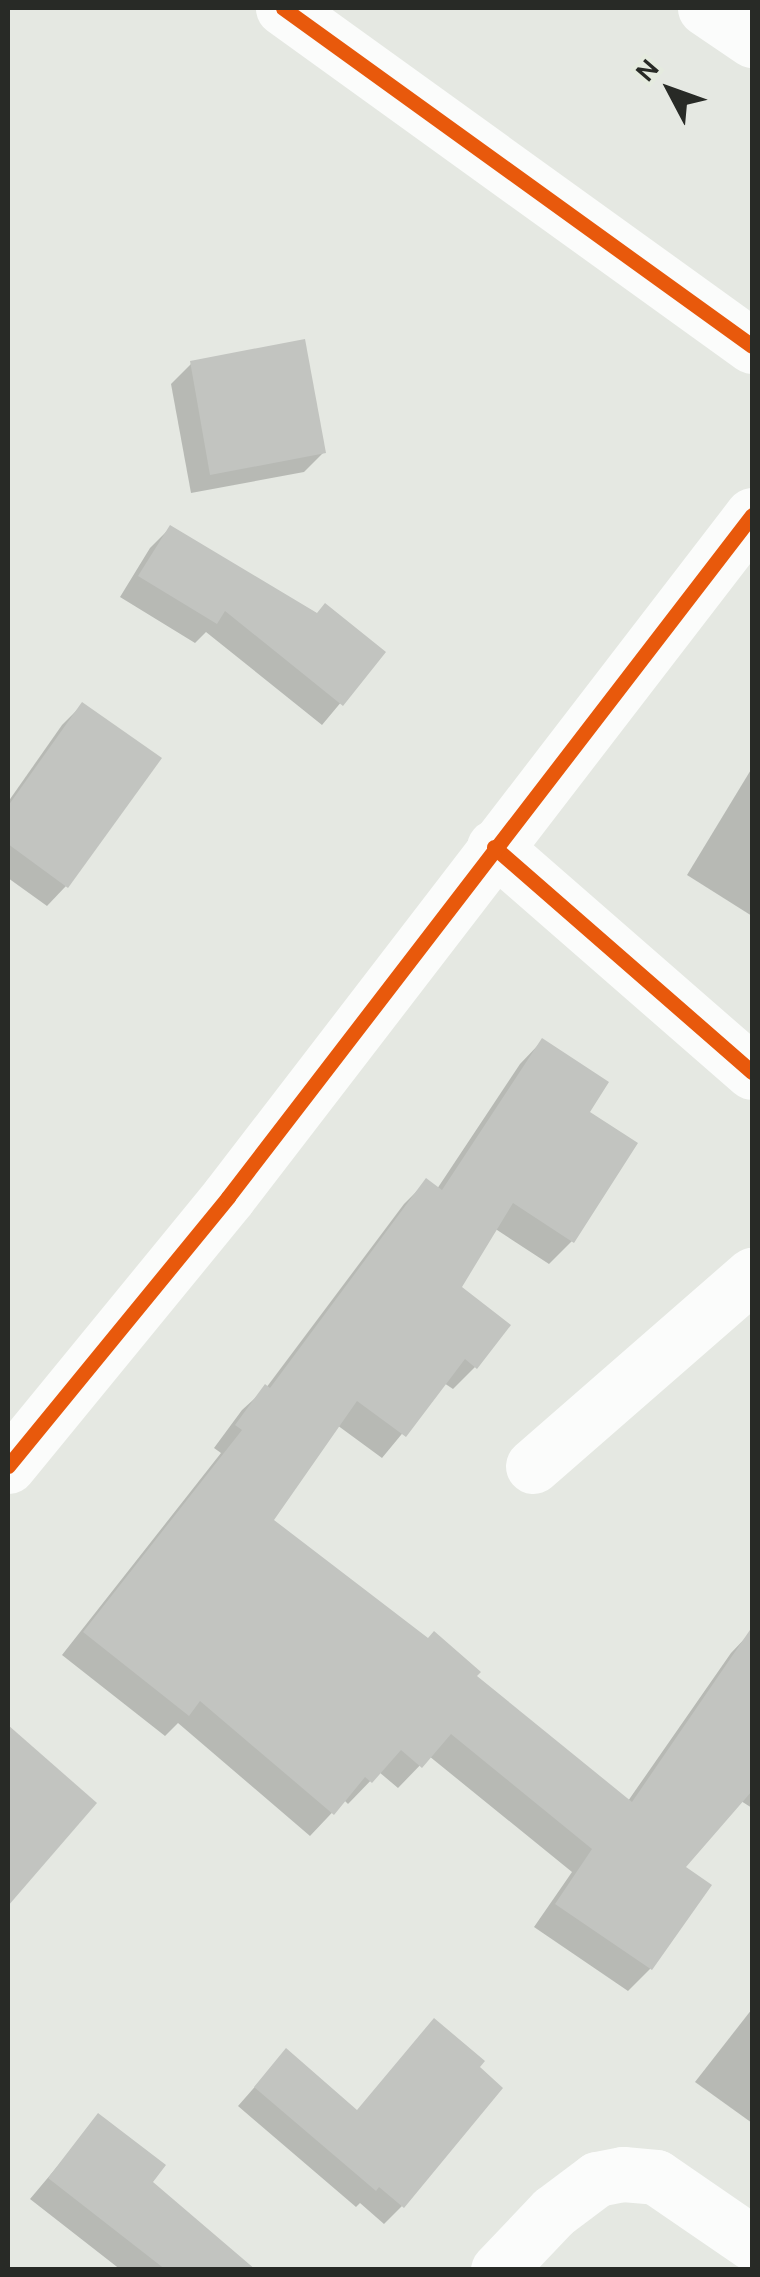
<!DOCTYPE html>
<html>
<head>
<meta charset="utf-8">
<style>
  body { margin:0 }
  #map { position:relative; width:760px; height:2277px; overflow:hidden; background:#e5e8e2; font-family:Karla,sans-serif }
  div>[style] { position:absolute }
  .shadow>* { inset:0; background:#0003 }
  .building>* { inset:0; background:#c2c4c0 }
  .street>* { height:55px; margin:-27.5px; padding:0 27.5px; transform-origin:27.5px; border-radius:27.5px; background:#fbfcfb }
  .highway>* { height:55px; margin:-27.5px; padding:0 27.5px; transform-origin:27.5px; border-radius:27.5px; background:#fbfcfb }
  .cycleway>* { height:15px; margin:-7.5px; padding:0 7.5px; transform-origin:7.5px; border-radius:7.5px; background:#e8590c }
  span { translate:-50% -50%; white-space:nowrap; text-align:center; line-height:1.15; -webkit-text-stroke:10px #e5ebdf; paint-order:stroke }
  .frame { position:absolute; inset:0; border:10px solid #282a26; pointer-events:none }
  .north { position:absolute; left:620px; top:40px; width:100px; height:100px; -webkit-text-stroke:8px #e5ebdf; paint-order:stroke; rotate:311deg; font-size:28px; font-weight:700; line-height:40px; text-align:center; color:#282a26 }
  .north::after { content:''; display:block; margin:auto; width:35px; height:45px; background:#282a26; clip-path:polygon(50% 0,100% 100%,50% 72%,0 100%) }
</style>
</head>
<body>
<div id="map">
  <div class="shadow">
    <div style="clip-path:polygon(191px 364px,324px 452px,304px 472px,191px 493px,171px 384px)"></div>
    <div style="clip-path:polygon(170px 528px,383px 652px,322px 725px,206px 632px,195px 643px,120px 597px,150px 548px)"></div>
    <div style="clip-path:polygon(82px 705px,66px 886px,47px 906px,8px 878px,8px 802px,62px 725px)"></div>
    <div style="clip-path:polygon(752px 768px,752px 916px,687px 875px)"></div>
    <div style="clip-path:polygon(542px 1041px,587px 1113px,572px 1241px,549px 1264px,494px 1228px,458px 1288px,475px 1367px,453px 1389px,444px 1383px,382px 1458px,337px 1425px,271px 1521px,628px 1801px,731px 1653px,752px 1631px,752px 1808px,741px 1801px,683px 1868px,650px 1969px,628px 1991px,534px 1927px,572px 1872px,429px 1756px,398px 1788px,379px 1772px,348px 1804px,344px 1800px,310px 1836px,178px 1723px,165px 1736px,62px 1655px,221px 1453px,214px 1448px,242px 1410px,266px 1388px,404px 1204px,426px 1182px,437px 1189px,520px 1064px)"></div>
    <div style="clip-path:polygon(20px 1739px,14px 1895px,8px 1901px,8px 1752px)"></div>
    <div style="clip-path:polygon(752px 2009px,752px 2123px,695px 2082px)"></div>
    <div style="clip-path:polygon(286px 2051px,356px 2112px,402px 2206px,384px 2224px,360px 2203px,356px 2207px,238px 2106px)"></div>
    <div style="clip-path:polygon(99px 2117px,150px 2182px,252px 2270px,121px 2270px,30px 2199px)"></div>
  </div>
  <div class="building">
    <div style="clip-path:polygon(305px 339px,326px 453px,210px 475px,190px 361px)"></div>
    <div style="clip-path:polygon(170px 525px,317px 613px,325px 603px,386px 652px,343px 706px,225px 611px,217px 624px,138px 576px)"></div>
    <div style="clip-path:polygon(82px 702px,162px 758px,68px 888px,8px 844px,8px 806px)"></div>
    <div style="clip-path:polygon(542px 1038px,609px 1082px,590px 1112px,638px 1143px,574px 1243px,513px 1203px,462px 1287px,511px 1325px,477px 1369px,465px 1359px,406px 1437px,357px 1401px,274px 1520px,428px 1638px,434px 1631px,481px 1672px,477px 1676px,632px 1802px,752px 1627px,752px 1791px,686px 1867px,712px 1885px,652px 1970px,555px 1904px,592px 1849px,451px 1734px,422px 1768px,401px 1750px,372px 1783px,365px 1777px,334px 1815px,200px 1701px,189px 1716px,83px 1632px,242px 1430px,235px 1425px,265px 1384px,270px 1388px,426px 1178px,442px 1190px)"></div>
    <div style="clip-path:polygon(8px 1725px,97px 1803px,8px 1906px)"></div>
    <div style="clip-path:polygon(434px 2018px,485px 2061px,480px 2067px,503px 2088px,404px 2208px,379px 2187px,376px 2191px,254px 2087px,286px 2048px,357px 2110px)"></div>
    <div style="clip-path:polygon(98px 2113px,166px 2165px,153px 2182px,256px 2270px,166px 2270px,48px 2178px)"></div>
  </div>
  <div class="street">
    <div style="left:283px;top:8px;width:578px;rotate:35.78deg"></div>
    <div style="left:494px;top:847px;width:342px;rotate:41.1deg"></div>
    <div style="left:8px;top:1466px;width:348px;rotate:-50.7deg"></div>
    <div style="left:228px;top:1197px;width:860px;rotate:-52.46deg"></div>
    <div style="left:533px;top:1466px;width:291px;rotate:-41.1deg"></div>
    <div style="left:498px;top:2270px;width:80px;rotate:-46.5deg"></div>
    <div style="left:553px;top:2212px;width:55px;rotate:-36.9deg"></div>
    <div style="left:597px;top:2179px;width:26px;rotate:-11deg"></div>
    <div style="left:623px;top:2174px;width:33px;rotate:5deg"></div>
    <div style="left:656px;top:2177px;width:116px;rotate:34.5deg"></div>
  </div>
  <div class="highway">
    <div style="left:705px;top:8px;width:57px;rotate:34.2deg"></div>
  </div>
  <div class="cycleway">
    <div style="left:283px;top:8px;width:578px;rotate:35.78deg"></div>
    <div style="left:494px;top:847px;width:342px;rotate:41.1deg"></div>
    <div style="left:8px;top:1466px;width:348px;rotate:-50.7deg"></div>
    <div style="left:228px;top:1197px;width:860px;rotate:-52.46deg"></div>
  </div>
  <div class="frame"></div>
  <div class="north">N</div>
</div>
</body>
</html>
